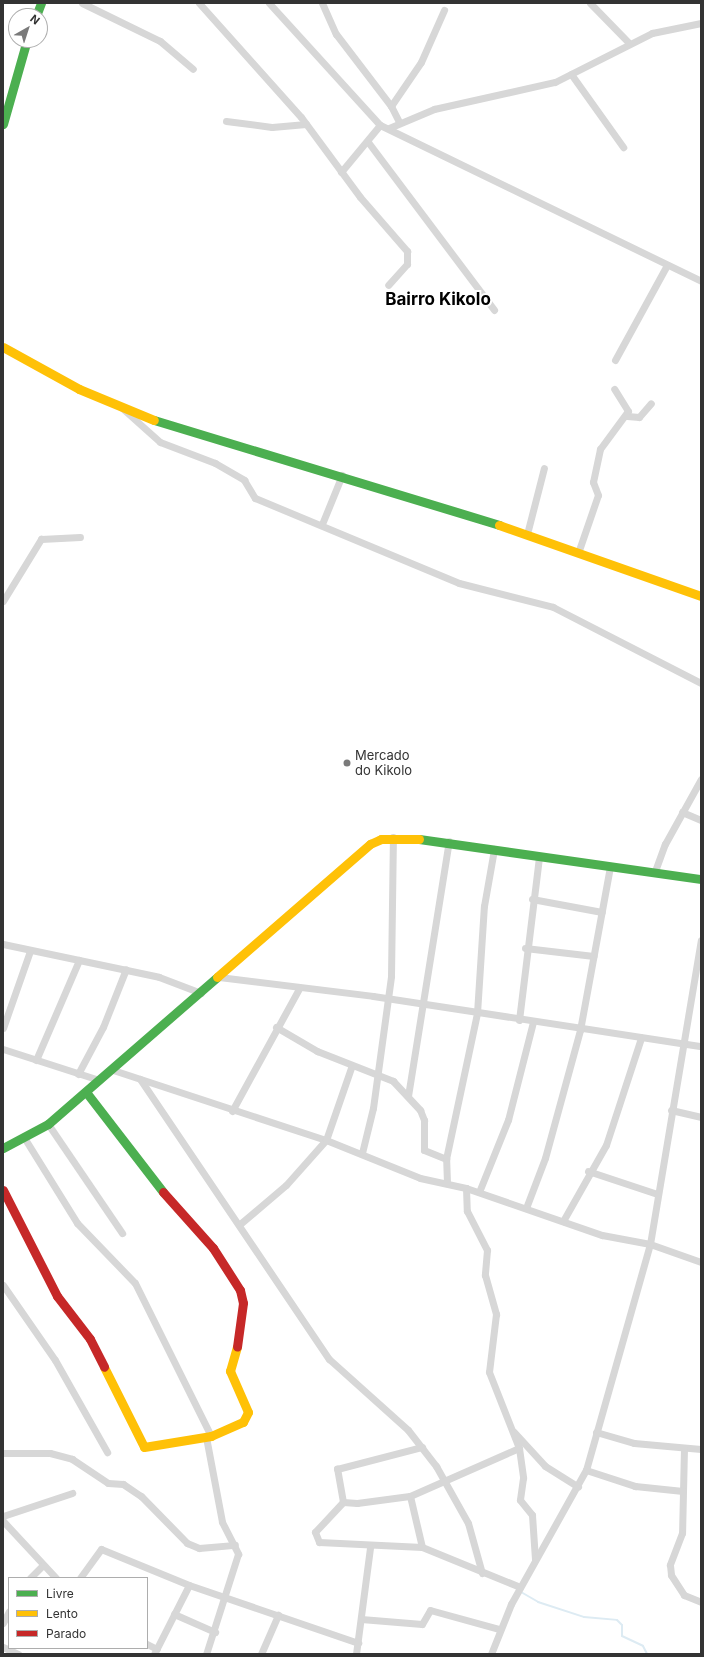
<!DOCTYPE html>
<html>
<head>
<meta charset="utf-8">
<style>
  body { margin:0 }
  #map { position:relative; width:704px; height:1657px; overflow:hidden; background:#fff; font-family:Inter,sans-serif }
  div>[style] { position:absolute }
  .stream>* { height:2px; margin:-1px; padding:0 1px; transform-origin:1px; border-radius:1px; background:#ddebf3 }
  .street>* { height:7px; margin:-3.5px; padding:0 3.5px; transform-origin:3.5px; border-radius:3.5px; background:#d7d7d7 }
  .fast>* { height:9px; margin:-4.5px; padding:0 4.5px; transform-origin:4.5px; border-radius:4.5px; background:#4caf50 }
  .slow>* { height:9px; margin:-4.5px; padding:0 4.5px; transform-origin:4.5px; border-radius:4.5px; background:#ffc107 }
  .jam>* { height:9px; margin:-4.5px; padding:0 4.5px; transform-origin:4.5px; border-radius:4.5px; background:#c62828 }
  .dots>* { width:11px; height:11px; translate:-50% -50%; box-sizing:border-box; border:2px solid #fff; border-radius:50% }
  span { translate:-50% -50%; white-space:nowrap; text-align:center; line-height:1.15; -webkit-text-stroke:4px #fff; paint-order:stroke }
  .poi-label { font-size:13px; color:#333 }
  .left { translate:0 -50%; text-align:left }
  .district-label { font-size:17px; color:#000; font-weight:700 }
  .frame { position:absolute; inset:0; border:4px solid #333; pointer-events:none }
  .legend { position:absolute; left:8px; top:1577px; width:140px; height:72px; box-sizing:border-box; background:#fff; border:1px solid #adadad; margin:0; padding:5px 7px; list-style:none; font-size:12px; color:#333 }
  .legend li { display:flex; align-items:center; gap:8px; height:20px }
  .legend b { width:20px; border:1px solid #adadad }
  .north { position:absolute; left:8px; top:8px; width:40px; height:40px; box-sizing:border-box; background:#fff; border:1px solid #adadad; border-radius:50%; rotate:39deg; font-size:11px; font-weight:700; line-height:16px; text-align:center; color:#333 }
  .north::after { content:''; display:block; margin:auto; width:14px; height:18px; background:#7a7a7a; clip-path:polygon(50% 0,100% 100%,50% 72%,0 100%) }
</style>
</head>
<body>
<div id="map">
  <div class="stream">
    <div style="left:521px;top:1592px;width:20px;rotate:30deg"></div>
    <div style="left:538px;top:1602px;width:48px;rotate:18.1deg"></div>
    <div style="left:584px;top:1617px;width:33px;rotate:5deg"></div>
    <div style="left:617px;top:1620px;width:7px;rotate:45deg"></div>
    <div style="left:622px;top:1625px;width:11px;rotate:90deg"></div>
    <div style="left:622px;top:1636px;width:23px;rotate:25deg"></div>
    <div style="left:643px;top:1646px;width:9px;rotate:63deg"></div>
  </div>
  <div class="street">
    <div style="left:82px;top:3px;width:87px;rotate:26deg"></div>
    <div style="left:160px;top:41px;width:43px;rotate:40.3deg"></div>
    <div style="left:199px;top:3px;width:153px;rotate:48.2deg"></div>
    <div style="left:301px;top:117px;width:99px;rotate:53.6deg"></div>
    <div style="left:360px;top:197px;width:72px;rotate:49deg"></div>
    <div style="left:407px;top:251px;width:13px;rotate:90deg"></div>
    <div style="left:407px;top:264px;width:28px;rotate:132deg"></div>
    <div style="left:269px;top:3px;width:165px;rotate:47.7deg"></div>
    <div style="left:380px;top:125px;width:357px;rotate:25.9deg"></div>
    <div style="left:322px;top:3px;width:34px;rotate:66deg"></div>
    <div style="left:336px;top:34px;width:91px;rotate:52.6deg"></div>
    <div style="left:391px;top:106px;width:18px;rotate:63deg"></div>
    <div style="left:590px;top:3px;width:56px;rotate:45.7deg"></div>
    <div style="left:571px;top:74px;width:90px;rotate:54.5deg"></div>
    <div style="left:391px;top:106px;width:53px;rotate:-55.7deg"></div>
    <div style="left:421px;top:62px;width:57px;rotate:-66.1deg"></div>
    <div style="left:226px;top:121px;width:46px;rotate:7.4deg"></div>
    <div style="left:272px;top:127px;width:34px;rotate:-5deg"></div>
    <div style="left:389px;top:128px;width:49px;rotate:-22.9deg"></div>
    <div style="left:434px;top:109px;width:124px;rotate:-12.6deg"></div>
    <div style="left:555px;top:82px;width:109px;rotate:-26.8deg"></div>
    <div style="left:652px;top:33px;width:50px;rotate:-11.5deg"></div>
    <div style="left:368px;top:142px;width:210px;rotate:53.1deg"></div>
    <div style="left:341px;top:172px;width:61px;rotate:-50.3deg"></div>
    <div style="left:615px;top:360px;width:108px;rotate:-61.3deg"></div>
    <div style="left:122px;top:408px;width:51px;rotate:41.8deg"></div>
    <div style="left:160px;top:442px;width:59px;rotate:20.9deg"></div>
    <div style="left:215px;top:463px;width:34px;rotate:30deg"></div>
    <div style="left:244px;top:480px;width:21px;rotate:59deg"></div>
    <div style="left:255px;top:498px;width:221px;rotate:22.6deg"></div>
    <div style="left:459px;top:583px;width:97px;rotate:14.3deg"></div>
    <div style="left:553px;top:607px;width:166px;rotate:27.2deg"></div>
    <div style="left:627px;top:416px;width:12px;rotate:5deg"></div>
    <div style="left:639px;top:417px;width:18px;rotate:-49deg"></div>
    <div style="left:322px;top:524px;width:53px;rotate:-67.8deg"></div>
    <div style="left:527px;top:534px;width:68px;rotate:-75.6deg"></div>
    <div style="left:578px;top:553px;width:61px;rotate:-71deg"></div>
    <div style="left:598px;top:495px;width:14px;rotate:-111deg"></div>
    <div style="left:593px;top:482px;width:34px;rotate:-78deg"></div>
    <div style="left:600px;top:449px;width:47px;rotate:-53.6deg"></div>
    <div style="left:628px;top:411px;width:26px;rotate:-122deg"></div>
    <div style="left:3px;top:601px;width:73px;rotate:-58.5deg"></div>
    <div style="left:41px;top:539px;width:39px;rotate:-3deg"></div>
    <div style="left:682px;top:812px;width:21px;rotate:23deg"></div>
    <div style="left:655px;top:871px;width:29px;rotate:-70deg"></div>
    <div style="left:665px;top:844px;width:74px;rotate:-61deg"></div>
    <div style="left:532px;top:899px;width:71px;rotate:10.5deg"></div>
    <div style="left:3px;top:944px;width:159px;rotate:11.9deg"></div>
    <div style="left:159px;top:977px;width:45px;rotate:20.9deg"></div>
    <div style="left:525px;top:948px;width:69px;rotate:6.6deg"></div>
    <div style="left:219px;top:977px;width:155px;rotate:7deg"></div>
    <div style="left:373px;top:996px;width:332px;rotate:8.7deg"></div>
    <div style="left:519px;top:1020px;width:165px;rotate:-83deg"></div>
    <div style="left:276px;top:1027px;width:48px;rotate:30.3deg"></div>
    <div style="left:317px;top:1051px;width:82px;rotate:21.5deg"></div>
    <div style="left:393px;top:1081px;width:40px;rotate:47deg"></div>
    <div style="left:420px;top:1110px;width:11px;rotate:68deg"></div>
    <div style="left:424px;top:1120px;width:30px;rotate:90deg"></div>
    <div style="left:424px;top:1150px;width:24px;rotate:22deg"></div>
    <div style="left:3px;top:1028px;width:82px;rotate:-70.7deg"></div>
    <div style="left:3px;top:1049px;width:101px;rotate:17.9deg"></div>
    <div style="left:36px;top:1060px;width:109px;rotate:-66.7deg"></div>
    <div style="left:113px;top:1070px;width:224px;rotate:18.2deg"></div>
    <div style="left:326px;top:1140px;width:101px;rotate:22deg"></div>
    <div style="left:420px;top:1178px;width:47px;rotate:12.3deg"></div>
    <div style="left:466px;top:1188px;width:144px;rotate:19.1deg"></div>
    <div style="left:602px;top:1235px;width:49px;rotate:10.6deg"></div>
    <div style="left:650px;top:1244px;width:54px;rotate:19.4deg"></div>
    <div style="left:78px;top:1074px;width:53px;rotate:-62deg"></div>
    <div style="left:103px;top:1027px;width:62px;rotate:-68.4deg"></div>
    <div style="left:140px;top:1079px;width:338px;rotate:56deg"></div>
    <div style="left:329px;top:1359px;width:106px;rotate:41.9deg"></div>
    <div style="left:408px;top:1430px;width:46px;rotate:52.1deg"></div>
    <div style="left:436px;top:1466px;width:65px;rotate:60.7deg"></div>
    <div style="left:468px;top:1523px;width:52px;rotate:74.4deg"></div>
    <div style="left:408px;top:1096px;width:258px;rotate:-80.9deg"></div>
    <div style="left:671px;top:1110px;width:31px;rotate:13deg"></div>
    <div style="left:232px;top:1111px;width:141px;rotate:-61.3deg"></div>
    <div style="left:48px;top:1124px;width:132px;rotate:55.8deg"></div>
    <div style="left:25px;top:1139px;width:99px;rotate:58.2deg"></div>
    <div style="left:77px;top:1223px;width:83px;rotate:46deg"></div>
    <div style="left:135px;top:1283px;width:171px;rotate:63.6deg"></div>
    <div style="left:362px;top:1153px;width:46px;rotate:-76.3deg"></div>
    <div style="left:373px;top:1108px;width:133px;rotate:-82.2deg"></div>
    <div style="left:391px;top:976px;width:139px;rotate:-89.2deg"></div>
    <div style="left:588px;top:1171px;width:73px;rotate:18.4deg"></div>
    <div style="left:447px;top:1183px;width:24px;rotate:-92deg"></div>
    <div style="left:446px;top:1159px;width:149px;rotate:-78deg"></div>
    <div style="left:477px;top:1013px;width:107px;rotate:-86.3deg"></div>
    <div style="left:484px;top:906px;width:58px;rotate:-80deg"></div>
    <div style="left:466px;top:1188px;width:23px;rotate:88deg"></div>
    <div style="left:467px;top:1211px;width:44px;rotate:62.9deg"></div>
    <div style="left:487px;top:1250px;width:25px;rotate:95deg"></div>
    <div style="left:485px;top:1275px;width:41px;rotate:74.2deg"></div>
    <div style="left:496px;top:1314px;width:58px;rotate:96.9deg"></div>
    <div style="left:489px;top:1372px;width:82px;rotate:68.5deg"></div>
    <div style="left:519px;top:1448px;width:30px;rotate:82deg"></div>
    <div style="left:523px;top:1478px;width:22px;rotate:98deg"></div>
    <div style="left:520px;top:1500px;width:19px;rotate:51deg"></div>
    <div style="left:532px;top:1515px;width:44px;rotate:86.1deg"></div>
    <div style="left:479px;top:1192px;width:78px;rotate:-68.1deg"></div>
    <div style="left:508px;top:1120px;width:101px;rotate:-75.7deg"></div>
    <div style="left:526px;top:1208px;width:53px;rotate:-69.2deg"></div>
    <div style="left:545px;top:1158px;width:133px;rotate:-74.7deg"></div>
    <div style="left:580px;top:1030px;width:167px;rotate:-79.6deg"></div>
    <div style="left:563px;top:1221px;width:87px;rotate:-60.5deg"></div>
    <div style="left:606px;top:1145px;width:113px;rotate:-71.9deg"></div>
    <div style="left:240px;top:1224px;width:60px;rotate:-40.3deg"></div>
    <div style="left:286px;top:1185px;width:60px;rotate:-48.4deg"></div>
    <div style="left:326px;top:1140px;width:79px;rotate:-70.9deg"></div>
    <div style="left:3px;top:1285px;width:91px;rotate:55.3deg"></div>
    <div style="left:55px;top:1360px;width:106px;rotate:60.5deg"></div>
    <div style="left:514px;top:1432px;width:46px;rotate:47.6deg"></div>
    <div style="left:545px;top:1466px;width:39px;rotate:32deg"></div>
    <div style="left:596px;top:1432px;width:40px;rotate:16deg"></div>
    <div style="left:634px;top:1443px;width:67px;rotate:5.1deg"></div>
    <div style="left:206px;top:1437px;width:86px;rotate:79.3deg"></div>
    <div style="left:222px;top:1522px;width:36px;rotate:63deg"></div>
    <div style="left:238px;top:1554px;width:105px;rotate:107.7deg"></div>
    <div style="left:684px;top:1448px;width:85px;rotate:91.3deg"></div>
    <div style="left:682px;top:1533px;width:34px;rotate:111deg"></div>
    <div style="left:670px;top:1565px;width:10px;rotate:84deg"></div>
    <div style="left:671px;top:1575px;width:24px;rotate:57deg"></div>
    <div style="left:684px;top:1595px;width:18px;rotate:22deg"></div>
    <div style="left:3px;top:1453px;width:47px"></div>
    <div style="left:50px;top:1453px;width:23px;rotate:15deg"></div>
    <div style="left:72px;top:1459px;width:43px;rotate:33.7deg"></div>
    <div style="left:108px;top:1483px;width:15px;rotate:4deg"></div>
    <div style="left:123px;top:1484px;width:22px;rotate:34deg"></div>
    <div style="left:141px;top:1496px;width:66px;rotate:45.6deg"></div>
    <div style="left:187px;top:1543px;width:13px;rotate:23deg"></div>
    <div style="left:199px;top:1548px;width:36px;rotate:-5deg"></div>
    <div style="left:586px;top:1470px;width:52px;rotate:18.1deg"></div>
    <div style="left:635px;top:1486px;width:48px;rotate:5.9deg"></div>
    <div style="left:410px;top:1496px;width:52px;rotate:76.8deg"></div>
    <div style="left:343px;top:1502px;width:41px;rotate:133deg"></div>
    <div style="left:315px;top:1532px;width:11px;rotate:68deg"></div>
    <div style="left:319px;top:1542px;width:103px;rotate:2.8deg"></div>
    <div style="left:422px;top:1547px;width:106px;rotate:22.2deg"></div>
    <div style="left:343px;top:1502px;width:14px;rotate:4deg"></div>
    <div style="left:357px;top:1503px;width:53px;rotate:-7.5deg"></div>
    <div style="left:410px;top:1496px;width:119px;rotate:-23.8deg"></div>
    <div style="left:343px;top:1502px;width:34px;rotate:-100deg"></div>
    <div style="left:337px;top:1469px;width:88px;rotate:-14.5deg"></div>
    <div style="left:3px;top:1516px;width:73px;rotate:-18.4deg"></div>
    <div style="left:3px;top:1521px;width:78px;rotate:47.1deg"></div>
    <div style="left:30px;top:1578px;width:17px;rotate:-45deg"></div>
    <div style="left:80px;top:1578px;width:36px;rotate:-54deg"></div>
    <div style="left:101px;top:1549px;width:95px;rotate:22.2deg"></div>
    <div style="left:189px;top:1585px;width:179px;rotate:18.9deg"></div>
    <div style="left:174px;top:1614px;width:45px;rotate:23.7deg"></div>
    <div style="left:361px;top:1619px;width:61px;rotate:4.7deg"></div>
    <div style="left:422px;top:1624px;width:16px;rotate:-60deg"></div>
    <div style="left:430px;top:1610px;width:72px;rotate:15.4deg"></div>
    <div style="left:3px;top:1623px;width:13px;rotate:-63deg"></div>
    <div style="left:147px;top:1644px;width:11px;rotate:27deg"></div>
    <div style="left:3px;top:1647px;width:17px;rotate:25deg"></div>
    <div style="left:154px;top:1654px;width:77px;rotate:-63.1deg"></div>
    <div style="left:261px;top:1654px;width:43px;rotate:-66.4deg"></div>
    <div style="left:356px;top:1654px;width:108px;rotate:-82.5deg"></div>
    <div style="left:491px;top:1654px;width:54px;rotate:-68.2deg"></div>
    <div style="left:511px;top:1604px;width:154px;rotate:-60.8deg"></div>
    <div style="left:586px;top:1470px;width:235px;rotate:-74.2deg"></div>
    <div style="left:650px;top:1244px;width:308px;rotate:-80.5deg"></div>
  </div>
  <div class="fast">
    <div style="left:36px;top:16px;width:14px;rotate:-69deg"></div>
    <div style="left:3px;top:124px;width:87px;rotate:-74.1deg"></div>
    <div style="left:154px;top:420px;width:361px;rotate:16.9deg"></div>
    <div style="left:419px;top:839px;width:285px;rotate:8.1deg"></div>
    <div style="left:86px;top:1092px;width:126px;rotate:52.4deg"></div>
    <div style="left:3px;top:1148px;width:51px;rotate:-28.1deg"></div>
    <div style="left:48px;top:1124px;width:224px;rotate:-41deg"></div>
  </div>
  <div class="slow">
    <div style="left:3px;top:347px;width:87px;rotate:28.9deg"></div>
    <div style="left:79px;top:389px;width:81px;rotate:22.5deg"></div>
    <div style="left:499px;top:525px;width:214px;rotate:19.4deg"></div>
    <div style="left:217px;top:977px;width:203px;rotate:-41deg"></div>
    <div style="left:370px;top:844px;width:12px;rotate:-24deg"></div>
    <div style="left:381px;top:839px;width:38px"></div>
    <div style="left:104px;top:1367px;width:89px;rotate:63.4deg"></div>
    <div style="left:144px;top:1447px;width:68px;rotate:-9.3deg"></div>
    <div style="left:211px;top:1436px;width:35px;rotate:-24deg"></div>
    <div style="left:243px;top:1422px;width:11px;rotate:-63deg"></div>
    <div style="left:248px;top:1412px;width:45px;rotate:-113.7deg"></div>
    <div style="left:230px;top:1371px;width:25px;rotate:-74deg"></div>
  </div>
  <div class="jam">
    <div style="left:3px;top:1190px;width:119px;rotate:63deg"></div>
    <div style="left:57px;top:1296px;width:54px;rotate:52.5deg"></div>
    <div style="left:90px;top:1339px;width:31px;rotate:63deg"></div>
    <div style="left:163px;top:1192px;width:75px;rotate:48.2deg"></div>
    <div style="left:213px;top:1248px;width:50px;rotate:57.3deg"></div>
    <div style="left:240px;top:1290px;width:13px;rotate:77deg"></div>
    <div style="left:243px;top:1303px;width:44px;rotate:97.8deg"></div>
  </div>
  <div class="dots">
    <div style="left:347px;top:763px;background:#7a7a7a"></div>
  </div>
  <div class="poi-label">
    <span class="left" style="left:355px;top:763px">Mercado<br>do Kikolo</span>
  </div>
  <div class="district-label">
    <span style="left:438px;top:300px">Bairro Kikolo</span>
  </div>
  <div class="frame"></div>
  <ul class="legend">
  <li><b style="height:5px;background:#4caf50"></b>Livre</li>
  <li><b style="height:5px;background:#ffc107"></b>Lento</li>
  <li><b style="height:5px;background:#c62828"></b>Parado</li>
  </ul>
  <div class="north">N</div>
</div>
</body>
</html>
